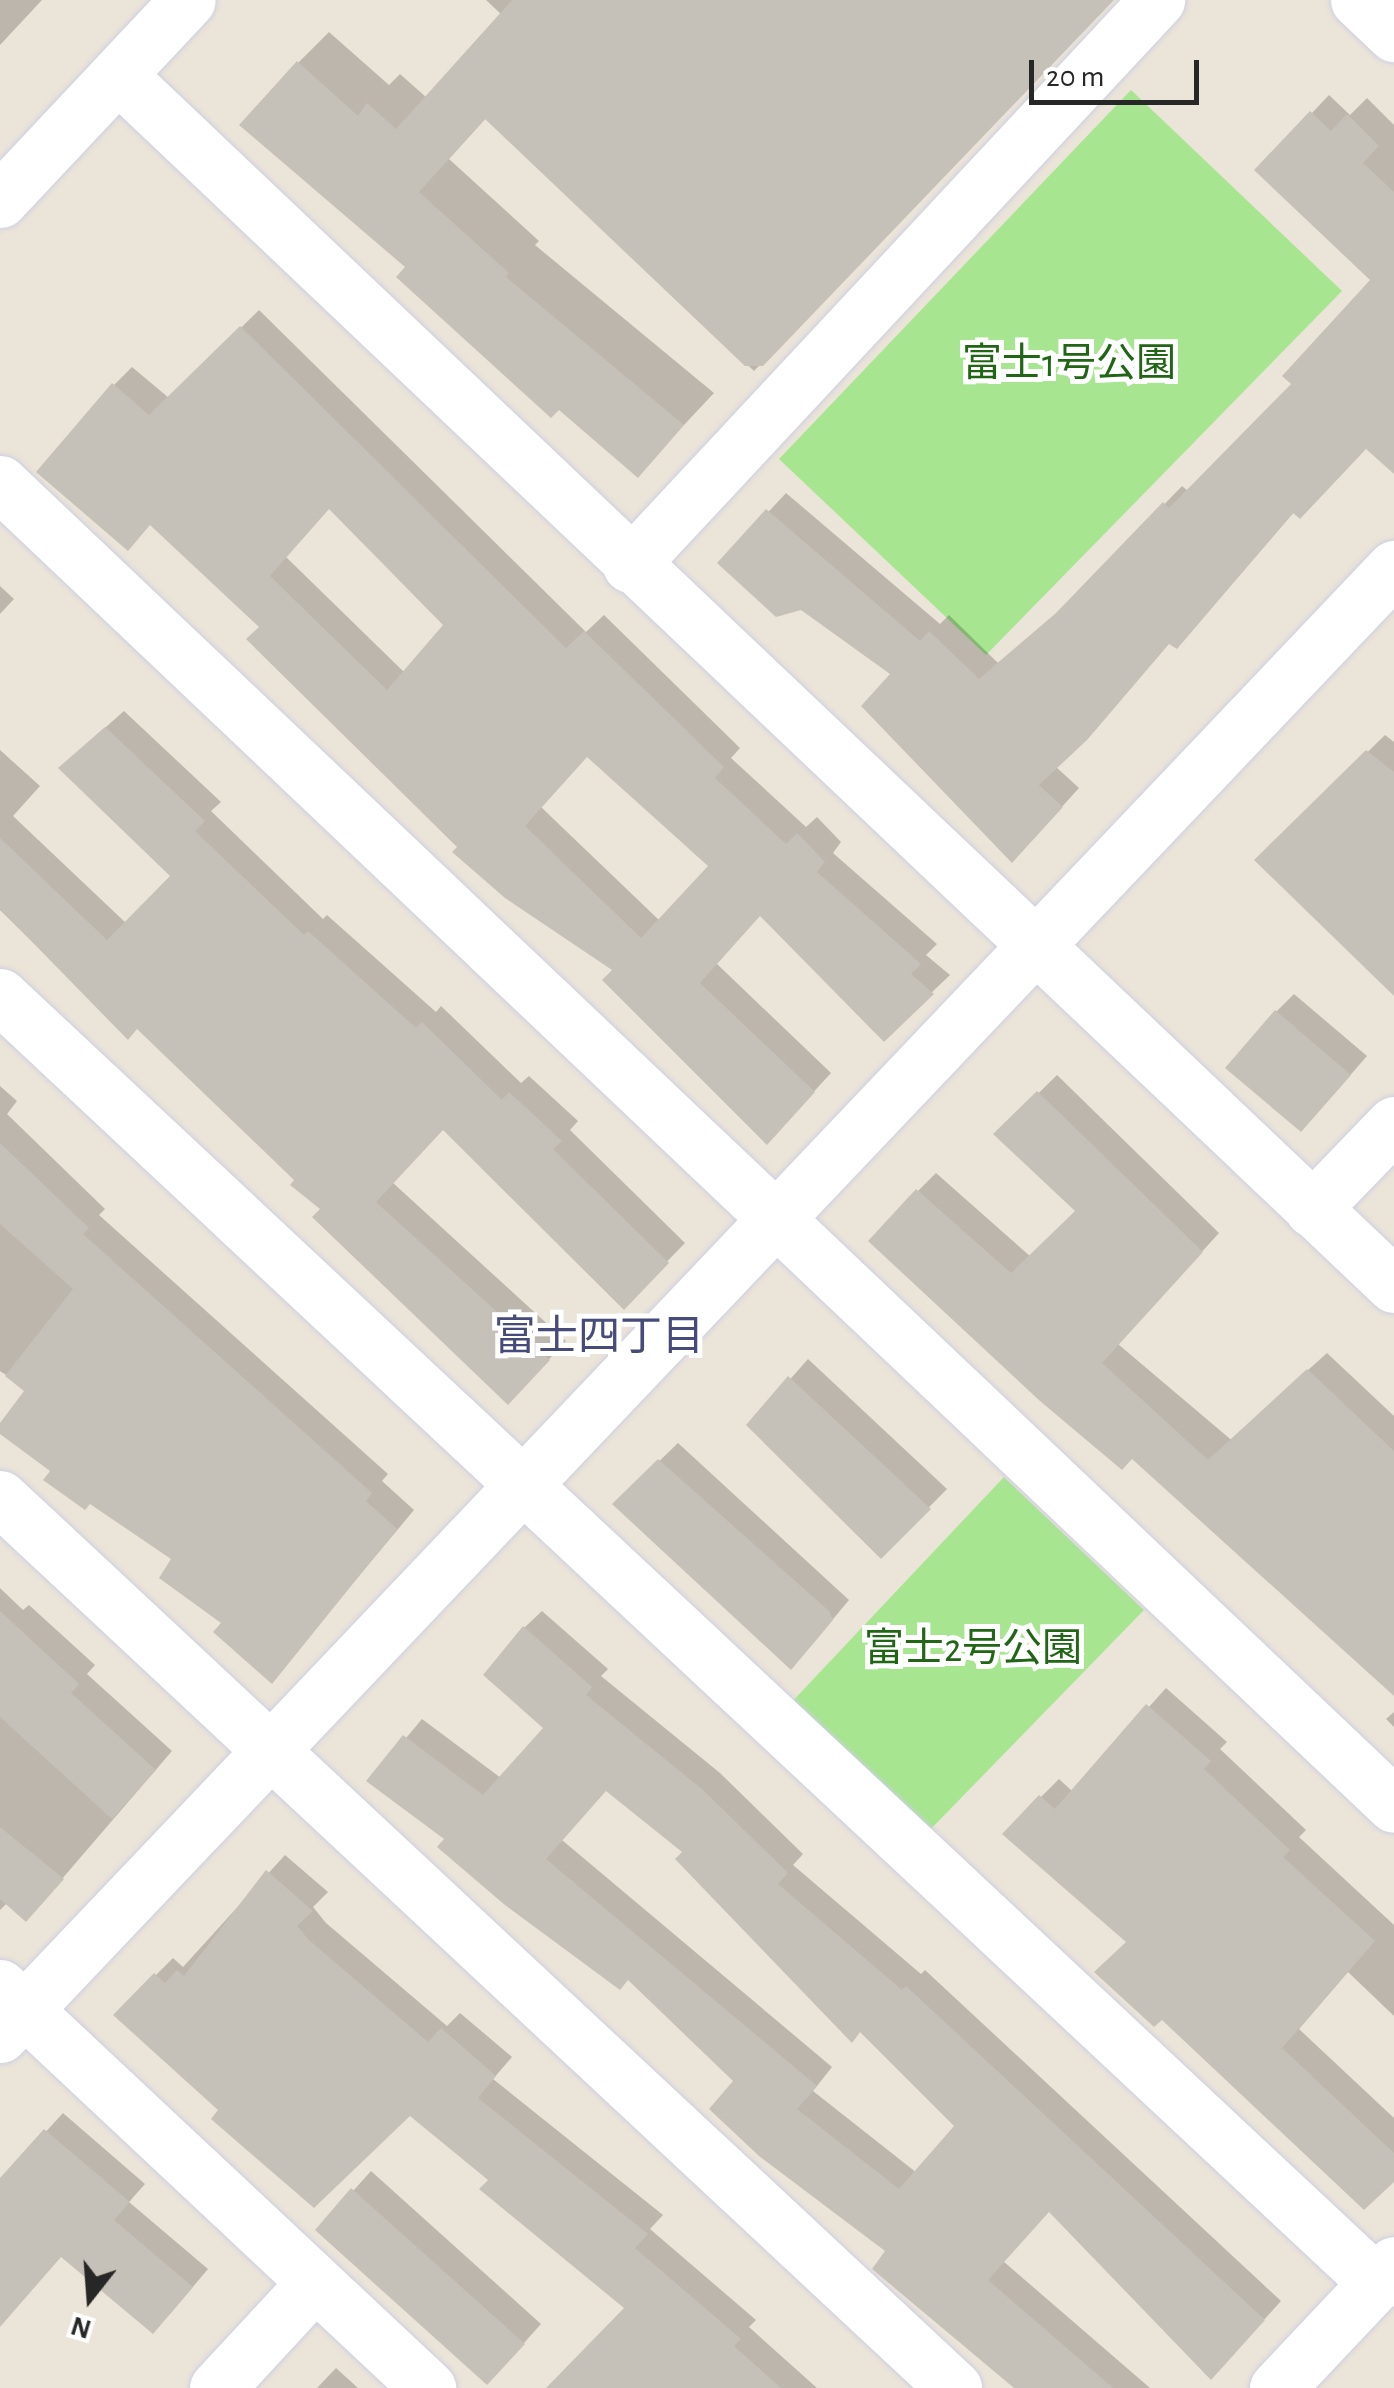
<!DOCTYPE html>
<html>
<head>
<meta charset="utf-8">
<style>
  body { margin:0 }
  #map { position:relative; width:1394px; height:2388px; overflow:hidden; background:#ebe4d8; font-family:"Alegreya Sans","Noto Sans JP",sans-serif }
  div>[style] { position:absolute }
  .green>* { inset:0; background:#a7e590 }
  .shadow>* { inset:0; background:#0003 }
  .building>* { inset:0; background:#c6c1b8 }
  .roads { filter:drop-shadow(0 0 2px #cdcfe2) drop-shadow(0 0 2px #cdcfe2) }
  .minor>* { height:55px; margin:-27.5px; padding:0 27.5px; transform-origin:27.5px; border-radius:27.5px; background:#fff }
  span { translate:-50% -50%; white-space:nowrap; text-align:center; line-height:1.15; -webkit-text-stroke:10px #fff; paint-order:stroke }
  .park-label { font-size:40px; color:#206615 }
  .neighbourhood-label { font-size:42px; color:#464b7a }
  .north { position:absolute; left:40px; top:2248px; width:100px; height:100px; -webkit-text-stroke:8px #fff; paint-order:stroke; rotate:197deg; font-size:28px; font-weight:700; line-height:40px; text-align:center; color:#272727 }
  .north::after { content:''; display:block; margin:auto; width:35px; height:45px; background:#272727; clip-path:polygon(50% 0,100% 100%,50% 72%,0 100%) }
  .scale { position:absolute; left:1029px; top:60px; width:170px; height:45px; box-sizing:border-box; border:5px solid #272727; border-top:0; padding-left:12px; font-size:30px; line-height:35px; white-space:nowrap; color:#272727; -webkit-text-stroke:8px #fff; paint-order:stroke }
</style>
</head>
<body>
<div id="map">
  <div class="green">
    <div style="clip-path:polygon(1131px 90px,1342px 291px,986px 655px,779px 459px)"></div>
    <div style="clip-path:polygon(1004px 1477px,1144px 1610px,925px 1835px,788px 1706px)"></div>
  </div>
  <div class="shadow">
    <div style="clip-path:polygon(0 0,42px 0,0 45px)"></div>
    <div style="clip-path:polygon(486px 0,1112px 0,754px 371px,487px 117px,449px 159px,539px 241px,535px 245px,714px 393px,637px 475px,408px 267px,298px 63px,329px 32px,389px 85px,400px 74px,427px 98px,502px 15px)"></div>
    <div style="clip-path:polygon(1329px 95px,1350px 115px,1367px 98px,1394px 125px,1394px 440px,1366px 446px,1295px 511px,1194px 628px,1170px 642px,1055px 766px,1079px 788px,1030px 842px,894px 674px,801px 607px,721px 563px,786px 493px,940px 624px,949px 615px,998px 663px,1073px 599px,1182px 486px,1188px 491px,1295px 384px,1373px 280px,1312px 113px)"></div>
    <div style="clip-path:polygon(evenodd,259px 310px,586px 632px,604px 615px,740px 748px,731px 758px,806px 827px,817px 817px,841px 842px,833px 853px,937px 944px,926px 955px,950px 975px,884px 1038px,761px 914px,716px 963px,831px 1073px,785px 1123px,615px 969px,460px 847px,250px 639px,262px 626px,114px 385px,132px 367px,169px 398px,259px 310px,330px 507px,446px 625px,405px 673px,286px 557px,330px 507px,259px 310px,588px 755px,712px 866px,660px 921px,541px 807px,588px 755px)"></div>
    <div style="clip-path:polygon(0 586px,14px 599px,0 614px)"></div>
    <div style="clip-path:polygon(124px 711px,221px 802px,211px 811px,323px 919px,327px 915px,436px 1012px,441px 1006px,521px 1083px,529px 1076px,578px 1121px,570px 1130px,685px 1243px,624px 1306px,444px 1127px,392px 1182px,566px 1341px,526px 1384px,324px 1208px,138px 1026px,128px 1036px,0 910px,0 750px,40px 786px,13px 816px,127px 924px,174px 876px,80px 750px)"></div>
    <div style="clip-path:polygon(1385px 735px,1394px 742px,1394px 992px,1257px 860px)"></div>
    <div style="clip-path:polygon(1294px 994px,1367px 1056px,1319px 1111px,1276px 1012px)"></div>
    <div style="clip-path:polygon(1057px 1075px,1219px 1233px,1118px 1344px,1229px 1438px,1394px 1610px,1394px 1659px,918px 1191px,936px 1173px,1031px 1257px,1078px 1211px,997px 1134px)"></div>
    <div style="clip-path:polygon(0 1086px,17px 1101px,7px 1114px,105px 1209px,99px 1215px,388px 1474px,382px 1481px,414px 1510px,272px 1680px,174px 1559px,0 1431px,29px 1390px,0 1371px)"></div>
    <div style="clip-path:polygon(1327px 1353px,1394px 1416px,1394px 1525px,1287px 1389px)"></div>
    <div style="clip-path:polygon(808px 1359px,947px 1489px,881px 1556px,750px 1425px)"></div>
    <div style="clip-path:polygon(678px 1443px,849px 1600px,808px 1649px,615px 1504px)"></div>
    <div style="clip-path:polygon(0 1588px,23px 1610px,29px 1605px,95px 1665px,87px 1674px,172px 1751px,43px 1901px,7px 1903px,0 1910px)"></div>
    <div style="clip-path:polygon(evenodd,542px 1611px,608px 1669px,601px 1676px,720px 1773px,803px 1854px,793px 1865px,921px 1974px,925px 1970px,1281px 2301px,1235px 2352px,1050px 2210px,1003px 2261px,1150px 2388px,1017px 2388px,736px 2081px,629px 1978px,370px 1781px,422px 1719px,501px 1778px,547px 1727px,524px 1628px,542px 1611px,607px 1788px,686px 1852px,957px 2126px,917px 2173px,813px 2091px,832px 2067px,562px 1840px,607px 1788px)"></div>
    <div style="clip-path:polygon(1166px 1688px,1227px 1742px,1220px 1749px,1306px 1830px,1299px 1837px,1394px 1925px,1394px 2016px,1348px 1972px,1299px 2029px,1394px 2118px,1394px 2179px,1129px 1942px,1041px 1797px,1059px 1779px,1073px 1792px)"></div>
    <div style="clip-path:polygon(1394px 1712px,1394px 1727px,1386px 1719px)"></div>
    <div style="clip-path:polygon(285px 1855px,328px 1892px,313px 1907px,326px 1923px,447px 2026px,460px 2013px,512px 2057px,493px 2079px,663px 2215px,650px 2229px,756px 2320px,749px 2327px,817px 2388px,549px 2388px,627px 2307px,491px 2179px,410px 2113px,221px 2110px,116px 2015px,173px 1958px,183px 1967px)"></div>
    <div style="clip-path:polygon(63px 2113px,145px 2184px,129px 2202px,208px 2269px,170px 2314px,62px 2254px,0 2325px,0 2182px)"></div>
    <div style="clip-path:polygon(371px 2171px,541px 2324px,505px 2364px,318px 2230px)"></div>
    <div style="clip-path:polygon(336px 2368px,358px 2388px,317px 2388px)"></div>
  </div>
  <div class="building">
    <div style="clip-path:polygon(512px 0,1114px 0,763px 366px,745px 366px,485px 119px,419px 192px,509px 273px,506px 277px,684px 425px,638px 478px,559px 410px,551px 418px,396px 277px,405px 267px,239px 125px,297px 61px,358px 116px,367px 103px,396px 129px)"></div>
    <div style="clip-path:polygon(1310px 111px,1331px 131px,1347px 114px,1379px 146px,1363px 163px,1394px 192px,1394px 474px,1366px 449px,1300px 519px,1293px 513px,1177px 649px,1169px 644px,1087px 740px,1039px 785px,1063px 807px,1012px 863px,861px 706px,890px 674px,801px 610px,776px 617px,717px 563px,766px 509px,920px 641px,929px 631px,979px 679px,1056px 613px,1163px 502px,1169px 508px,1291px 384px,1282px 376px,1370px 280px,1254px 170px)"></div>
    <div style="clip-path:polygon(evenodd,240px 326px,566px 648px,584px 631px,724px 767px,715px 778px,786px 844px,797px 833px,825px 862px,817px 872px,921px 964px,911px 974px,934px 994px,884px 1042px,760px 916px,700px 983px,815px 1092px,767px 1145px,602px 980px,612px 970px,505px 898px,452px 852px,457px 847px,246px 639px,259px 627px,150px 525px,128px 551px,36px 472px,112px 383px,149px 415px,240px 326px,329px 509px,443px 625px,387px 690px,270px 576px,329px 509px,240px 326px,587px 757px,708px 866px,641px 938px,525px 826px,587px 757px)"></div>
    <div style="clip-path:polygon(105px 727px,205px 821px,195px 831px,304px 935px,308px 931px,416px 1028px,422px 1022px,502px 1100px,509px 1092px,562px 1141px,553px 1149px,669px 1263px,624px 1310px,443px 1130px,376px 1202px,550px 1360px,508px 1405px,312px 1217px,320px 1209px,290px 1185px,294px 1180px,137px 1029px,128px 1040px,0 909px,0 838px,107px 940px,170px 876px,58px 768px)"></div>
    <div style="clip-path:polygon(1366px 750px,1394px 772px,1394px 996px,1254px 860px)"></div>
    <div style="clip-path:polygon(1275px 1010px,1351px 1075px,1301px 1132px,1225px 1068px)"></div>
    <div style="clip-path:polygon(1037px 1091px,1203px 1252px,1102px 1363px,1208px 1460px,1307px 1369px,1394px 1451px,1394px 1696px,1132px 1459px,1122px 1470px,1040px 1401px,868px 1241px,916px 1189px,1011px 1273px,1075px 1211px,993px 1134px)"></div>
    <div style="clip-path:polygon(0 1143px,89px 1228px,83px 1234px,372px 1493px,366px 1501px,397px 1529px,272px 1684px,213px 1632px,221px 1623px,159px 1578px,171px 1559px,90px 1504px,85px 1510px,43px 1480px,50px 1471px,0 1434px,0 1423px,24px 1391px,5px 1376px,73px 1289px,0 1224px)"></div>
    <div style="clip-path:polygon(788px 1376px,931px 1509px,881px 1559px,746px 1425px)"></div>
    <div style="clip-path:polygon(658px 1459px,829px 1611px,833px 1620px,791px 1670px,612px 1504px)"></div>
    <div style="clip-path:polygon(0 1611px,79px 1684px,71px 1693px,156px 1770px,112px 1819px,0 1717px)"></div>
    <div style="clip-path:polygon(evenodd,523px 1626px,592px 1687px,586px 1695px,703px 1790px,788px 1873px,778px 1884px,902px 1990px,906px 1986px,1265px 2320px,1211px 2380px,1049px 2212px,988px 2280px,1113px 2388px,1014px 2388px,872px 2269px,885px 2251px,759px 2156px,709px 2109px,733px 2081px,628px 1980px,620px 1990px,505px 1905px,437px 1847px,444px 1839px,366px 1781px,403px 1735px,483px 1795px,543px 1728px,483px 1675px,523px 1626px,606px 1791px,682px 1852px,675px 1859px,852px 2043px,860px 2032px,954px 2126px,899px 2189px,797px 2109px,817px 2086px,546px 1859px,606px 1791px)"></div>
    <div style="clip-path:polygon(1146px 1704px,1211px 1761px,1204px 1769px,1290px 1850px,1283px 1857px,1375px 1941px,1282px 2048px,1394px 2153px,1394px 2182px,1364px 2210px,1162px 2020px,1154px 2027px,1094px 1972px,1126px 1942px,1002px 1834px,1039px 1795px,1055px 1809px)"></div>
    <div style="clip-path:polygon(0 1827px,64px 1879px,26px 1922px,0 1899px)"></div>
    <div style="clip-path:polygon(266px 1870px,313px 1911px,297px 1926px,309px 1940px,428px 2042px,441px 2028px,496px 2076px,478px 2098px,648px 2234px,635px 2248px,741px 2339px,734px 2346px,781px 2388px,546px 2388px,624px 2308px,479px 2189px,488px 2180px,410px 2116px,314px 2208px,211px 2119px,218px 2110px,113px 2015px,154px 1973px,165px 1983px,177px 1970px,184px 1976px)"></div>
    <div style="clip-path:polygon(44px 2129px,130px 2202px,114px 2220px,193px 2287px,153px 2334px,61px 2257px,0 2327px,0 2178px)"></div>
    <div style="clip-path:polygon(351px 2188px,525px 2344px,487px 2385px,315px 2230px)"></div>
  </div>
  <div class="roads">
    <div class="minor">
      <div style="left:1358px;top:0;width:50px;rotate:43.4deg"></div>
      <div style="left:119px;top:76px;width:1757px;rotate:43.48deg"></div>
      <div style="left:0;top:200px;width:274px;rotate:-46.8deg"></div>
      <div style="left:0;top:483px;width:1921px;rotate:43.48deg"></div>
      <div style="left:630px;top:565px;width:773px;rotate:-46.99deg"></div>
      <div style="left:0;top:996px;width:1885px;rotate:43.07deg"></div>
      <div style="left:1312px;top:1209px;width:118px;rotate:-46deg"></div>
      <div style="left:0;top:1498px;width:1305px;rotate:43.01deg"></div>
      <div style="left:0;top:1987px;width:587px;rotate:43.13deg"></div>
      <div style="left:0;top:2035px;width:2024px;rotate:-46.46deg"></div>
      <div style="left:217px;top:2388px;width:144px;rotate:-47.2deg"></div>
      <div style="left:1277px;top:2388px;width:170px;rotate:-46.7deg"></div>
    </div>
  </div>
  <div class="park-label">
    <span style="left:1069px;top:364px">富士1号公園</span>
    <span style="left:973px;top:1649px">富士2号公園</span>
  </div>
  <div class="neighbourhood-label">
    <span style="left:599px;top:1337px">富士四丁目</span>
  </div>
  <div class="north">N</div>
  <div class="scale">20 m</div>
</div>
</body>
</html>
